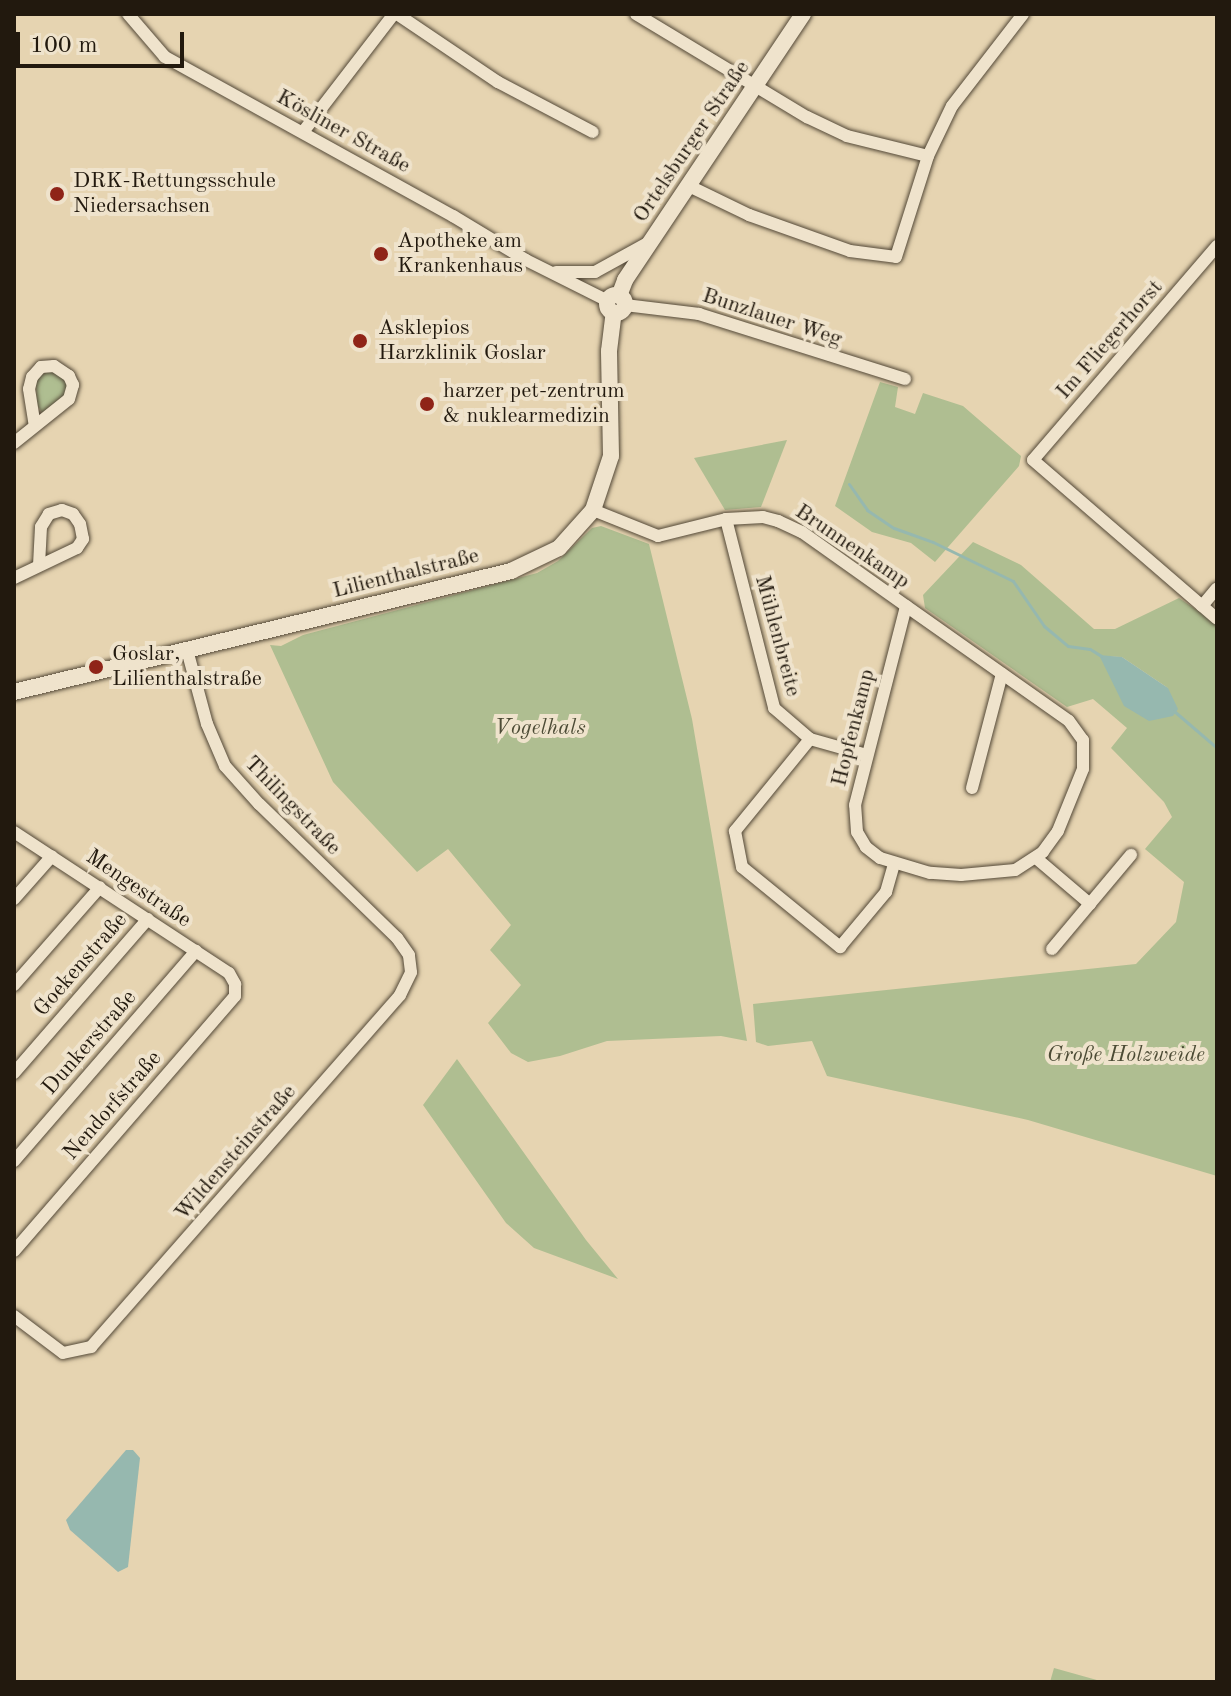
<!DOCTYPE html>
<html>
<head>
<meta charset="utf-8">
<style>
  body { margin:0 }
  #map { position:relative; width:1231px; height:1696px; overflow:hidden; background:#e6d4b1; font-family:"Old Standard TT",serif }
  div>[style] { position:absolute }
  .green>* { inset:0; background:#afbe91 }
  .water>* { inset:0; background:#96b8af }
  .stream>* { height:3px; margin:-1.5px; padding:0 1.5px; transform-origin:1.5px; border-radius:1.5px; background:#96b8af }
  .roads { filter:drop-shadow(0 0 2px #534837) drop-shadow(0 0 2px #534837) }
  .minor>* { height:12px; margin:-6px; padding:0 6px; transform-origin:6px; border-radius:6px; background:#efe3cc }
  .tertiary>* { height:16px; margin:-8px; padding:0 8px; transform-origin:8px; border-radius:8px; background:#efe3cc }
  .tertiary>.ring { margin:-8px; padding:0; box-sizing:content-box; background:none; border:16px solid #efe3cc; border-radius:50% }
  .dots>* { width:22px; height:22px; translate:-50% -50%; box-sizing:border-box; border:4px solid #efe3cc; border-radius:50% }
  span { translate:-50% -50%; white-space:nowrap; text-align:center; line-height:1.15; -webkit-text-stroke:8px #efe3cc; paint-order:stroke }
  .street-label { font-size:22px; color:#22190e }
  .poi-label { font-size:22px; color:#22190e }
  .left { translate:0 -50%; text-align:left }
  .park-label { font-size:22px; color:#4c4b35; font-style:italic }
  .frame { position:absolute; inset:0; border:16px solid #22190e; pointer-events:none }
  .scale { position:absolute; left:16px; top:32px; width:168px; height:36px; box-sizing:border-box; border:4px solid #22190e; border-top:0; padding-left:10px; font-size:24px; line-height:28px; white-space:nowrap; color:#22190e; -webkit-text-stroke:6px #efe3cc; paint-order:stroke }
</style>
</head>
<body>
<div id="map">
  <div class="green">
    <div style="clip-path:polygon(49px 371px,58px 372px,68px 386px,66px 394px,44px 415px,37px 405px,36px 383px,41px 375px)"></div>
    <div style="clip-path:polygon(880px 382px,898px 387px,895px 407px,915px 414px,923px 393px,963px 406px,1021px 456px,1019px 466px,935px 562px,911px 543px,872px 532px,835px 506px)"></div>
    <div style="clip-path:polygon(787px 440px,761px 507px,725px 510px,694px 458px)"></div>
    <div style="clip-path:polygon(601px 526px,649px 544px,692px 719px,747px 1041px,721px 1036px,607px 1041px,560px 1056px,528px 1062px,511px 1053px,488px 1023px,521px 985px,490px 950px,511px 925px,448px 849px,417px 872px,333px 782px,270px 645px,281px 646px,303px 635px,537px 573px,558px 561px,592px 528px)"></div>
    <div style="clip-path:polygon(evenodd,973px 542px,1021px 565px,1094px 629px,1115px 629px,1179px 598px,1217px 624px,1217px 1176px,1028px 1120px,827px 1076px,812px 1041px,768px 1046px,756px 1042px,753px 1004px,1136px 964px,1176px 922px,1184px 882px,1145px 849px,1172px 817px,1164px 802px,1111px 748px,1127px 728px,1093px 699px,1067px 707px,925px 608px,923px 595px,973px 542px,1100px 656px,1122px 657px,1168px 688px,1100px 656px)"></div>
    <div style="clip-path:polygon(457px 1059px,586px 1240px,618px 1279px,534px 1248px,506px 1223px,423px 1105px)"></div>
    <div style="clip-path:polygon(1054px 1668px,1104px 1682px,1050px 1682px)"></div>
  </div>
  <div class="water">
    <div style="clip-path:polygon(1099px 655px,1122px 657px,1168px 688px,1178px 709px,1173px 716px,1149px 721px,1124px 706px)"></div>
    <div style="clip-path:polygon(126px 1450px,133px 1450px,140px 1458px,128px 1567px,118px 1572px,70px 1530px,66px 1520px)"></div>
  </div>
  <div class="stream">
    <div style="left:849px;top:484px;width:32px;rotate:55deg"></div>
    <div style="left:867px;top:510px;width:32px;rotate:34deg"></div>
    <div style="left:894px;top:528px;width:41px;rotate:19.7deg"></div>
    <div style="left:933px;top:542px;width:89px;rotate:26deg"></div>
    <div style="left:1013px;top:581px;width:55px;rotate:55.4deg"></div>
    <div style="left:1044px;top:626px;width:31px;rotate:40deg"></div>
    <div style="left:1068px;top:646px;width:22px;rotate:8deg"></div>
    <div style="left:1090px;top:649px;width:13px;rotate:32deg"></div>
    <div style="left:1174px;top:711px;width:57px;rotate:40.7deg"></div>
  </div>
  <div class="roads">
    <div class="minor">
      <div style="left:128px;top:14px;width:57px;rotate:49.3deg"></div>
      <div style="left:165px;top:57px;width:329px;rotate:28.9deg"></div>
      <div style="left:453px;top:216px;width:85px;rotate:31.1deg"></div>
      <div style="left:526px;top:260px;width:92px;rotate:26.6deg"></div>
      <div style="left:397px;top:14px;width:122px;rotate:34deg"></div>
      <div style="left:498px;top:82px;width:107px;rotate:27.8deg"></div>
      <div style="left:636px;top:14px;width:200px;rotate:31.1deg"></div>
      <div style="left:807px;top:117px;width:44px;rotate:25.4deg"></div>
      <div style="left:847px;top:136px;width:83px;rotate:13.9deg"></div>
      <div style="left:303px;top:132px;width:149px;rotate:-52.4deg"></div>
      <div style="left:689px;top:186px;width:67px;rotate:25.8deg"></div>
      <div style="left:749px;top:215px;width:107px;rotate:19.6deg"></div>
      <div style="left:850px;top:251px;width:46px;rotate:7.4deg"></div>
      <div style="left:896px;top:257px;width:106px;rotate:-72.4deg"></div>
      <div style="left:928px;top:156px;width:55px;rotate:-64.4deg"></div>
      <div style="left:952px;top:106px;width:116px;rotate:-52.3deg"></div>
      <div style="left:1217px;top:246px;width:282px;rotate:130.7deg"></div>
      <div style="left:1033px;top:460px;width:243px;rotate:40.8deg"></div>
      <div style="left:556px;top:272px;width:39px"></div>
      <div style="left:595px;top:272px;width:58px;rotate:-28.8deg"></div>
      <div style="left:625px;top:305px;width:75px;rotate:6.9deg"></div>
      <div style="left:699px;top:314px;width:216px;rotate:17.5deg"></div>
      <div style="left:14px;top:443px;width:70px;rotate:-38.7deg"></div>
      <div style="left:69px;top:399px;width:15px;rotate:-74deg"></div>
      <div style="left:73px;top:385px;width:10px;rotate:-114deg"></div>
      <div style="left:69px;top:376px;width:18px;rotate:-146deg"></div>
      <div style="left:54px;top:366px;width:13px;rotate:176deg"></div>
      <div style="left:41px;top:367px;width:13px;rotate:132deg"></div>
      <div style="left:32px;top:377px;width:12px;rotate:104deg"></div>
      <div style="left:29px;top:389px;width:36px;rotate:81deg"></div>
      <div style="left:593px;top:510px;width:70px;rotate:21.8deg"></div>
      <div style="left:658px;top:536px;width:70px;rotate:-14deg"></div>
      <div style="left:726px;top:519px;width:37px;rotate:-3deg"></div>
      <div style="left:763px;top:517px;width:16px;rotate:15deg"></div>
      <div style="left:778px;top:521px;width:26px;rotate:25deg"></div>
      <div style="left:802px;top:532px;width:128px;rotate:35.4deg"></div>
      <div style="left:726px;top:519px;width:195px;rotate:75.7deg"></div>
      <div style="left:774px;top:708px;width:48px;rotate:40.7deg"></div>
      <div style="left:810px;top:739px;width:59px;rotate:15.7deg"></div>
      <div style="left:14px;top:578px;width:70px;rotate:-25.5deg"></div>
      <div style="left:77px;top:548px;width:11px;rotate:-56deg"></div>
      <div style="left:83px;top:539px;width:15px;rotate:-101deg"></div>
      <div style="left:80px;top:524px;width:12px;rotate:-125deg"></div>
      <div style="left:73px;top:514px;width:12px;rotate:-160deg"></div>
      <div style="left:62px;top:510px;width:14px;rotate:163deg"></div>
      <div style="left:49px;top:514px;width:15px;rotate:122deg"></div>
      <div style="left:41px;top:527px;width:38px;rotate:93deg"></div>
      <div style="left:906px;top:606px;width:199px;rotate:35.2deg"></div>
      <div style="left:1069px;top:721px;width:24px;rotate:54deg"></div>
      <div style="left:1083px;top:740px;width:29px;rotate:90deg"></div>
      <div style="left:1083px;top:769px;width:67px;rotate:112deg"></div>
      <div style="left:1058px;top:831px;width:26px;rotate:126deg"></div>
      <div style="left:1043px;top:852px;width:33px;rotate:147deg"></div>
      <div style="left:1015px;top:870px;width:54px;rotate:174.7deg"></div>
      <div style="left:961px;top:875px;width:31px;rotate:-176deg"></div>
      <div style="left:930px;top:873px;width:52px;rotate:-163.3deg"></div>
      <div style="left:880px;top:858px;width:18px;rotate:-142deg"></div>
      <div style="left:866px;top:847px;width:17px;rotate:-121deg"></div>
      <div style="left:857px;top:832px;width:27px;rotate:-94deg"></div>
      <div style="left:855px;top:805px;width:205px;rotate:-75.6deg"></div>
      <div style="left:1202px;top:606px;width:23px;rotate:-50deg"></div>
      <div style="left:810px;top:739px;width:119px;rotate:129.2deg"></div>
      <div style="left:735px;top:831px;width:37px;rotate:79deg"></div>
      <div style="left:742px;top:867px;width:127px;rotate:39.2deg"></div>
      <div style="left:840px;top:947px;width:72px;rotate:-50.1deg"></div>
      <div style="left:886px;top:892px;width:29px;rotate:-74deg"></div>
      <div style="left:972px;top:788px;width:118px;rotate:-75.3deg"></div>
      <div style="left:14px;top:832px;width:257px;rotate:33.3deg"></div>
      <div style="left:229px;top:973px;width:13px;rotate:61deg"></div>
      <div style="left:235px;top:984px;width:12px;rotate:90deg"></div>
      <div style="left:235px;top:996px;width:337px;rotate:130.9deg"></div>
      <div style="left:1036px;top:858px;width:71px;rotate:40.4deg"></div>
      <div style="left:14px;top:899px;width:57px;rotate:-48.5deg"></div>
      <div style="left:1052px;top:949px;width:123px;rotate:-50deg"></div>
      <div style="left:14px;top:985px;width:130px;rotate:-48.7deg"></div>
      <div style="left:14px;top:1073px;width:204px;rotate:-49deg"></div>
      <div style="left:14px;top:1161px;width:278px;rotate:-49.1deg"></div>
      <div style="left:14px;top:1316px;width:61px;rotate:37.1deg"></div>
      <div style="left:63px;top:1353px;width:29px;rotate:-12deg"></div>
      <div style="left:91px;top:1347px;width:468px;rotate:-48.7deg"></div>
      <div style="left:400px;top:995px;width:25px;rotate:-64deg"></div>
      <div style="left:411px;top:972px;width:17px;rotate:-97deg"></div>
      <div style="left:409px;top:955px;width:21px;rotate:-125deg"></div>
      <div style="left:397px;top:938px;width:192px;rotate:-135.8deg"></div>
      <div style="left:259px;top:804px;width:51px;rotate:-131.8deg"></div>
      <div style="left:225px;top:766px;width:46px;rotate:-113.2deg"></div>
      <div style="left:207px;top:724px;width:77px;rotate:-105.1deg"></div>
    </div>
    <div class="tertiary">
      <div class="ring" style="left:607px;top:295px;width:2px;height:2px"></div>
      <div style="left:619px;top:296px;width:17px;rotate:-69deg"></div>
      <div style="left:625px;top:280px;width:320px;rotate:-56.2deg"></div>
      <div style="left:14px;top:692px;width:512px;rotate:-13.68deg"></div>
      <div style="left:511px;top:571px;width:53px;rotate:-25.6deg"></div>
      <div style="left:559px;top:548px;width:51px;rotate:-48.2deg"></div>
      <div style="left:593px;top:510px;width:57px;rotate:-71.6deg"></div>
      <div style="left:611px;top:456px;width:105px;rotate:-91.1deg"></div>
      <div style="left:609px;top:351px;width:39px;rotate:-83deg"></div>
    </div>
  </div>
  <div class="dots">
    <div style="left:57px;top:194px;background:#8f2418"></div>
    <div style="left:381px;top:254px;background:#8f2418"></div>
    <div style="left:360px;top:341px;background:#8f2418"></div>
    <div style="left:427px;top:404px;background:#8f2418"></div>
    <div style="left:96px;top:667px;background:#8f2418"></div>
  </div>
  <div class="street-label">
    <span style="left:343px;top:132px;rotate:29deg">Kösliner Straße</span>
    <span style="left:692px;top:142px;rotate:-56deg">Ortelsburger Straße</span>
    <span style="left:772px;top:318px;rotate:18deg">Bunzlauer Weg</span>
    <span style="left:1110px;top:340px;rotate:-49deg">Im Fliegerhorst</span>
    <span style="left:852px;top:547px;rotate:34deg">Brunnenkamp</span>
    <span style="left:406px;top:574px;rotate:-14deg">Lilienthalstraße</span>
    <span style="left:777px;top:636px;rotate:75deg">Mühlenbreite</span>
    <span style="left:854px;top:728px;rotate:-76deg">Hopfenkamp</span>
    <span style="left:292px;top:806px;rotate:46deg">Thilingstraße</span>
    <span style="left:138px;top:889px;rotate:34deg">Mengestraße</span>
    <span style="left:81px;top:965px;rotate:-49deg">Goekenstraße</span>
    <span style="left:90px;top:1043px;rotate:-49deg">Dunkerstraße</span>
    <span style="left:113px;top:1106px;rotate:-49deg">Nendorfstraße</span>
    <span style="left:236px;top:1153px;rotate:-49deg">Wildensteinstraße</span>
  </div>
  <div class="poi-label">
    <span class="left" style="left:73px;top:194px">DRK-Rettungsschule<br>Niedersachsen</span>
    <span class="left" style="left:397px;top:254px">Apotheke am<br>Krankenhaus</span>
    <span class="left" style="left:378px;top:341px">Asklepios<br>Harzklinik Goslar</span>
    <span class="left" style="left:443px;top:404px">harzer pet-zentrum<br>&amp; nuklearmedizin</span>
    <span class="left" style="left:112px;top:667px">Goslar,<br>Lilienthalstraße</span>
  </div>
  <div class="park-label">
    <span style="left:540px;top:729px">Vogelhals</span>
    <span style="left:1126px;top:1056px">Große Holzweide</span>
  </div>
  <div class="frame"></div>
  <div class="scale">100 m</div>
</div>
</body>
</html>
